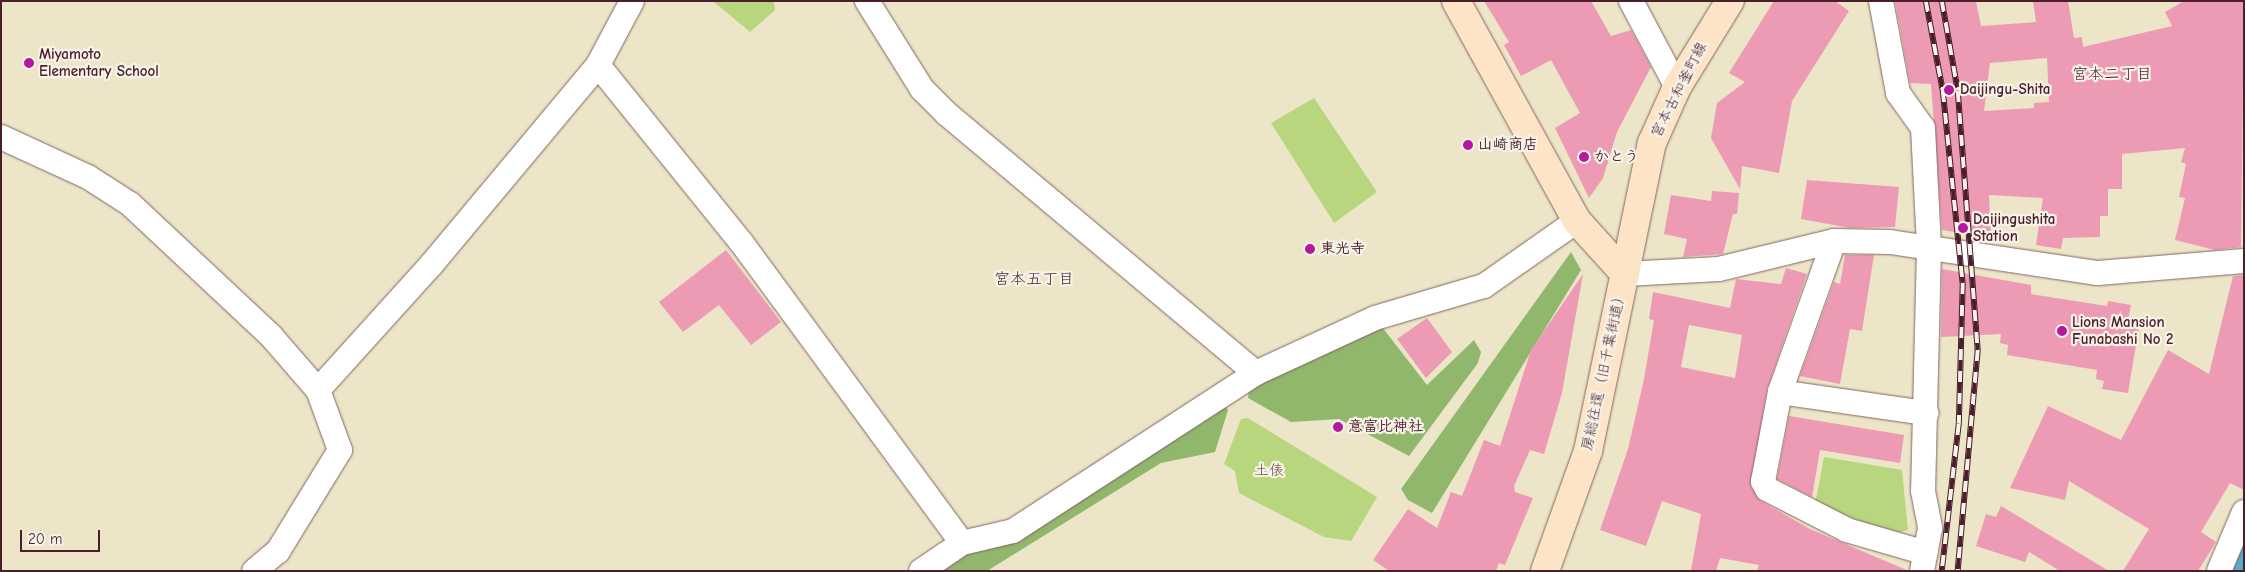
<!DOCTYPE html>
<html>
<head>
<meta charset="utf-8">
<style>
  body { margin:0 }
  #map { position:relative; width:2245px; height:572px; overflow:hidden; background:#ece5c7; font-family:"Comic Neue","Klee One",sans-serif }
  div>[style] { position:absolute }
  .green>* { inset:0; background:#b7d67d }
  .forest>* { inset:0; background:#91b76c }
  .water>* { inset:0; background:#58abd4 }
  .building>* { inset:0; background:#ed9bb4 }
  .roads { filter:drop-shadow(0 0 1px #836462) drop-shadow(0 0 1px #836462) }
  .street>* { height:24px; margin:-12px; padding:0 12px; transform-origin:12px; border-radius:12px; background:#fff }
  .secondary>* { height:28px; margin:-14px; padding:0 14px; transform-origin:14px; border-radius:14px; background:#fee4c6 }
  .rail>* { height:5.5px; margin-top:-2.75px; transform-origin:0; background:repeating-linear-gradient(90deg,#f7f3e8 0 11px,#4a1f2b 0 22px); box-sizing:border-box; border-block:1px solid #4a1f2b }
  .dots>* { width:14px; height:14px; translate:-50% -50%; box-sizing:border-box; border:2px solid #f7f3e8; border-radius:50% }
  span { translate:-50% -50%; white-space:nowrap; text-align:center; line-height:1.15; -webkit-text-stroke:4.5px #f7f3e8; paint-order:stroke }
  .poi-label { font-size:15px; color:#4a1f2b; font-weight:700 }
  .left { translate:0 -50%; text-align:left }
  .street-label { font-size:15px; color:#4a1f2b }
  .park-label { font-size:15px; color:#654d40 }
  .neighbourhood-label { font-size:16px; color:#4a1f2b }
  .frame { position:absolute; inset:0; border:2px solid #4a1f2b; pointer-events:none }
  .scale { position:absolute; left:20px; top:530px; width:80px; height:22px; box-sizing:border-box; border:2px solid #4a1f2b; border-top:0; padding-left:6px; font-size:15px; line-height:18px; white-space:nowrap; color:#4a1f2b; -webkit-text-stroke:4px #f7f3e8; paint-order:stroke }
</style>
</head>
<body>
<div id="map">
  <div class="green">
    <div style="clip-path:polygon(713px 1px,774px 1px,775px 10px,750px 32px)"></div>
    <div style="clip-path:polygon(1314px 98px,1377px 192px,1334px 223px,1271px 123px)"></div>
    <div style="clip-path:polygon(1248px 418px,1377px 497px,1351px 541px,1324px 537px,1239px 493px,1235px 471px,1224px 464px,1241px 419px)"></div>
    <div style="clip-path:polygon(1824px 457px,1902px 470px,1908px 530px,1895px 533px,1815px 505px)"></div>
  </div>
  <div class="forest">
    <div style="clip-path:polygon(1571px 252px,1581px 270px,1432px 513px,1408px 500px,1401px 489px)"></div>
    <div style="clip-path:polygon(1382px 327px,1427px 385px,1474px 340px,1481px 352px,1478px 363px,1409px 456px,1339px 419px,1291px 422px,1248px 398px,1249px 388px)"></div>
    <div style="clip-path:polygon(1224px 405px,1228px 410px,1215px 452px,1161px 463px,987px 571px,933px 571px)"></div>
  </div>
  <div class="water">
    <div style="clip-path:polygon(2244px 544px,2244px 571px,2232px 571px,2238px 557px)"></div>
  </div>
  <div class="building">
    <div style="clip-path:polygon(1484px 1px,1591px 1px,1611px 36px,1631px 30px,1651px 67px,1617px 132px,1603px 178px,1589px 198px,1555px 128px,1580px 113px,1551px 60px,1521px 76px,1504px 45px,1509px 42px)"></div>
    <div style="clip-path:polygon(1774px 1px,1835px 1px,1849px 11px,1792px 101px,1779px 173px,1742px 166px,1740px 189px,1711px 138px,1717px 103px,1745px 82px,1729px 73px)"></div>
    <div style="clip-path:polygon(evenodd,1895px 1px,1976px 1px,1981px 26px,2036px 22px,2033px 1px,2068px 1px,2074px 38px,2082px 37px,2083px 47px,2172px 26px,2165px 12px,2184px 1px,2244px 1px,2241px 247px,2215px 250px,2175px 240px,2185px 198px,2179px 197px,2186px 164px,2181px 162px,2185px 148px,2122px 154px,2122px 189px,2108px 189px,2108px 216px,2100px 216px,2100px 237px,2063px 238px,2061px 249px,2036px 245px,2043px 198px,1989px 195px,1991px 238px,1942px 230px,1931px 84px,1910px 83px,1895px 1px,2047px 58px,2049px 102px,2034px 103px,2034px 108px,1984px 111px,1990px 63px,2047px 58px)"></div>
    <div style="clip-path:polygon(1807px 180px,1899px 187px,1895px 227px,1850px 228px,1801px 219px)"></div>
    <div style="clip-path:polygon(1712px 191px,1739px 193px,1737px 214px,1733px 214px,1723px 254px,1683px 257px,1687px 239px,1664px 234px,1671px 195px,1711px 201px)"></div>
    <div style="clip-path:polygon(726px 250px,781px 322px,751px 345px,719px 305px,683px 332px,659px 302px)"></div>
    <div style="clip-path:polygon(1845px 255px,1874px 255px,1862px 331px,1850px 329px,1840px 384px,1800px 376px,1834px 282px,1840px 284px)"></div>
    <div style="clip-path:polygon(evenodd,1786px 268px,1807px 274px,1767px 389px,1751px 487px,1761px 501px,1810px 529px,1909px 571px,1757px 571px,1759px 565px,1720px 558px,1716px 571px,1691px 571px,1701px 514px,1662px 501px,1646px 546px,1600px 530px,1628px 449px,1644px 379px,1654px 320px,1649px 319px,1653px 292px,1730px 308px,1736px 279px,1781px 284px,1786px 268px,1689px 325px,1742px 335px,1735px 378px,1681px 367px,1689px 325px)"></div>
    <div style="clip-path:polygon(1942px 269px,2031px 285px,2031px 294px,2107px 306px,2108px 301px,2131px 305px,2127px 325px,2139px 327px,2128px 393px,2102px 389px,2104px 381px,2096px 379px,2097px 370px,2007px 355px,2008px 345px,2000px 343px,2001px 334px,1941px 337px)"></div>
    <div style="clip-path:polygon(1583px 274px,1562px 393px,1544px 454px,1530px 450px,1514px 486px,1515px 492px,1533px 498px,1505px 565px,1499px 563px,1496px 571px,1389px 571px,1373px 560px,1408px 509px,1437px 528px,1451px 492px,1462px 496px,1484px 440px,1500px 446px,1531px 350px)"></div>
    <div style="clip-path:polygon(2244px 275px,2244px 490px,2230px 483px,2201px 532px,2216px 542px,2198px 571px,2123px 571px,2149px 529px,2069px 481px,2065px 500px,2010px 488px,2048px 406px,2121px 440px,2168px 350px,2209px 374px,2233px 276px)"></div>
    <div style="clip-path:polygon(1427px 318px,1452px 352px,1426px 378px,1397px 339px)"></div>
    <div style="clip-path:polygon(1789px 416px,1904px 435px,1900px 463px,1820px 450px,1812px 497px,1777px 479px)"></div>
    <div style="clip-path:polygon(2001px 506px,2109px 571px,2060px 571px,2029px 552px,2025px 562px,1976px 546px,1986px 514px,1996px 517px)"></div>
  </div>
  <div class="roads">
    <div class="street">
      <div style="left:867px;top:1px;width:104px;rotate:58deg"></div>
      <div style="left:922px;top:89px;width:35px;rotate:45deg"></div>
      <div style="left:947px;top:114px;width:403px;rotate:40deg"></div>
      <div style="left:1631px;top:1px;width:98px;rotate:61.9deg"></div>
      <div style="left:1881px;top:1px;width:94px;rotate:79.5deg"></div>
      <div style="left:1898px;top:93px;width:43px;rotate:54.5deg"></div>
      <div style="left:1923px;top:128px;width:120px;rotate:87.1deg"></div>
      <div style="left:1929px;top:248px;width:243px;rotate:91.4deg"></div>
      <div style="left:1923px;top:491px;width:38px;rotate:79deg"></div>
      <div style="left:1930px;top:528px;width:44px;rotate:100.5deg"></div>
      <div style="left:598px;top:65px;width:228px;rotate:51.1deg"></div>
      <div style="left:741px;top:242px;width:373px;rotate:53.7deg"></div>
      <div style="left:1px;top:137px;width:96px;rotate:24.7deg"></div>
      <div style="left:88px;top:177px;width:50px;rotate:32.7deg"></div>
      <div style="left:130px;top:204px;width:193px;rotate:43.1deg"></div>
      <div style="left:271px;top:336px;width:72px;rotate:49deg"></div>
      <div style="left:318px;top:390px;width:64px;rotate:69.9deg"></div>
      <div style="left:340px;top:450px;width:119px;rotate:121.5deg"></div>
      <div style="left:278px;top:551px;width:31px;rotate:140deg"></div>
      <div style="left:1834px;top:241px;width:160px;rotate:109.7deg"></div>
      <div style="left:1780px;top:392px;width:91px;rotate:100.8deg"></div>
      <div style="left:1763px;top:481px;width:9px;rotate:63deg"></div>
      <div style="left:1767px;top:489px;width:90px;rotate:27.1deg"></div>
      <div style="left:1847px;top:530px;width:82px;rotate:16.2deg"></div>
      <div style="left:1625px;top:274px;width:94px;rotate:-3deg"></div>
      <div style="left:1719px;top:269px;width:118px;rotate:-13.7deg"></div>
      <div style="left:1834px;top:241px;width:56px;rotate:1deg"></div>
      <div style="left:1890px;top:242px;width:210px;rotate:8.5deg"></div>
      <div style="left:2098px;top:273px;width:146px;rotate:-4.7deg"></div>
      <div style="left:318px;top:390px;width:169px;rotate:-47.9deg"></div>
      <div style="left:431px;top:265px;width:261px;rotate:-50.1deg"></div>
      <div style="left:598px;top:65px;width:72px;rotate:-62deg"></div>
      <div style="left:1780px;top:392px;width:148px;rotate:8.2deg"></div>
      <div style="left:921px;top:571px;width:50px;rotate:-34.3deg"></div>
      <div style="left:962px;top:543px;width:52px;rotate:-13.2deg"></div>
      <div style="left:1013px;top:531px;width:290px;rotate:-33deg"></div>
      <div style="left:1256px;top:373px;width:131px;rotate:-24.8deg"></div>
      <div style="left:1375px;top:318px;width:114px;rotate:-16.4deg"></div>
      <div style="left:1484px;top:286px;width:113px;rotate:-35deg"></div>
      <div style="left:2219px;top:571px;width:64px;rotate:-67deg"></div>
    </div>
    <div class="secondary">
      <div style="left:1456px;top:1px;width:251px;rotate:61.2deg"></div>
      <div style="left:1577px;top:221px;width:72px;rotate:47.8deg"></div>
      <div style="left:1545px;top:571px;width:127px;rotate:-70.3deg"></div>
      <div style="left:1588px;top:451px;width:315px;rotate:-78.3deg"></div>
      <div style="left:1652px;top:143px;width:61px;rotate:-65.9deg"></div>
      <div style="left:1677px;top:87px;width:101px;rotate:-58.4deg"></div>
    </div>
  </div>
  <div class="rail">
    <div style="left:1926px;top:1px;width:92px;rotate:79.3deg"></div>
    <div style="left:1943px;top:91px;width:193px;rotate:84.1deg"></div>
    <div style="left:1963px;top:283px;width:141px;rotate:91.6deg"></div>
    <div style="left:1959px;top:424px;width:148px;rotate:96.6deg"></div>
    <div style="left:1942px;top:1px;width:91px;rotate:79.9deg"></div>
    <div style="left:1958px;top:91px;width:260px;rotate:85.6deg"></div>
    <div style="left:1978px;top:350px;width:222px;rotate:95.2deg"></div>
  </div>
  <div class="dots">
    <div style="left:29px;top:63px;background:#b5179e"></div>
    <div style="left:1949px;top:90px;background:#b5179e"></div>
    <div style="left:1468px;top:145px;background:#b5179e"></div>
    <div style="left:1584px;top:157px;background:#b5179e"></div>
    <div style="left:1963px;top:228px;background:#b5179e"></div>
    <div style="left:1310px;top:249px;background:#b5179e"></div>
    <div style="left:2062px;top:331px;background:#b5179e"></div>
    <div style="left:1338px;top:427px;background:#b5179e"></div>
  </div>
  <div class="poi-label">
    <span class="left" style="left:39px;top:63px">Miyamoto<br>Elementary School</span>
    <span class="left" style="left:1960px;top:90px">Daijingu-Shita</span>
    <span class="left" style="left:1478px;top:145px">山崎商店</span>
    <span class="left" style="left:1594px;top:157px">かとう</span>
    <span class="left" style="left:1973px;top:228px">Daijingushita<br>Station</span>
    <span class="left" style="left:1320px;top:249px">東光寺</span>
    <span class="left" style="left:2072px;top:331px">Lions Mansion<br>Funabashi No 2</span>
    <span class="left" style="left:1348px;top:427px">意富比神社</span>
  </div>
  <div class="street-label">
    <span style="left:1679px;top:90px;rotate:-63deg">宮本古和釜町線</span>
    <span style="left:1604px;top:370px;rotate:-78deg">房総往還（旧千葉街道）</span>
  </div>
  <div class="park-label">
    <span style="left:1269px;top:471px">土俵</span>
  </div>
  <div class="neighbourhood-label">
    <span style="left:2112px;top:74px">宮本二丁目</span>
    <span style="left:1034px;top:279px">宮本五丁目</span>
  </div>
  <div class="frame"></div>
  <div class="scale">20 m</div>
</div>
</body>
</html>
